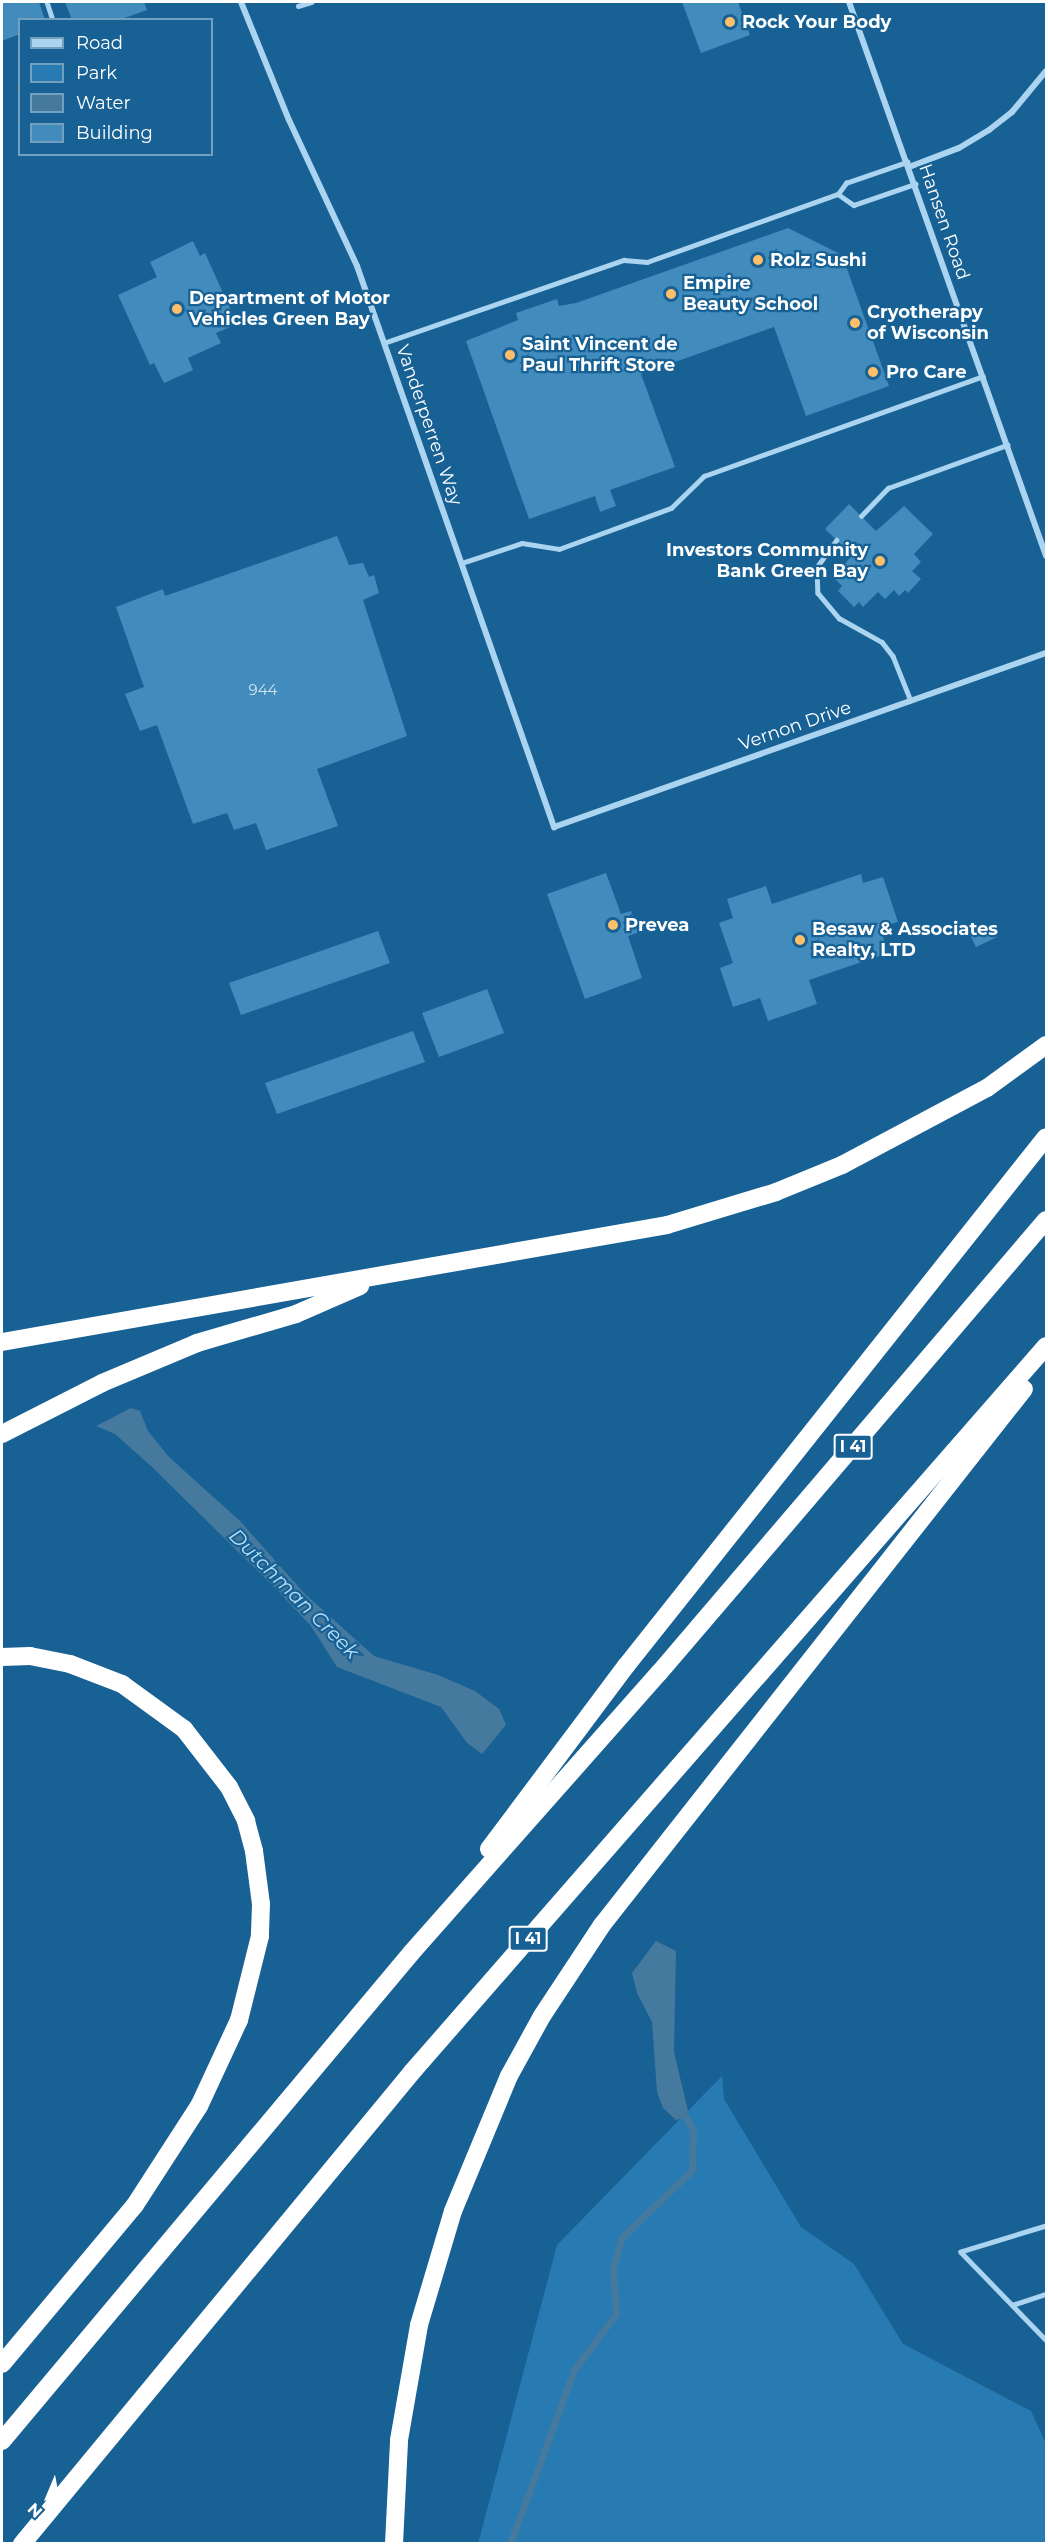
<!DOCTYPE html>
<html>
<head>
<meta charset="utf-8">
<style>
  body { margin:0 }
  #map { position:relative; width:1048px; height:2545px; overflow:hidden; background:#186195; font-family:Montserrat,sans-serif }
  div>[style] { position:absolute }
  .green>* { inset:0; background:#287bb2 }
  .water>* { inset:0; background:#45799d }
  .stream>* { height:7px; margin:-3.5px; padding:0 3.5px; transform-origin:3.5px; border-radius:3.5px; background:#45799d }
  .building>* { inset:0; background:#418bbd }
  .lane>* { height:4.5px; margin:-2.25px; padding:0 2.25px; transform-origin:2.25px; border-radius:2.25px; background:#aad4f0 }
  .street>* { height:6px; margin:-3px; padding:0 3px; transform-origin:3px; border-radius:3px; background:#aad4f0 }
  .highway>* { height:18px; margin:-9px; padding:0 9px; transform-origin:9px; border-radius:9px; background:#fff }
  .dots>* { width:16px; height:16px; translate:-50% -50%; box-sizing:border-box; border:3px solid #186195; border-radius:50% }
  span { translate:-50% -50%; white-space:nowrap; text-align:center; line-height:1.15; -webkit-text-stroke:4.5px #186195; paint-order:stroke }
  .number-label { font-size:15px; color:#d0e2ee }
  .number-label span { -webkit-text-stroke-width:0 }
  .shield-label span { padding:2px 4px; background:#186195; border:2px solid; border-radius:4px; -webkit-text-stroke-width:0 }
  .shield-label { font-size:16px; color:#fff; font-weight:700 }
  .poi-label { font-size:18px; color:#fff; font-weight:700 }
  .left { translate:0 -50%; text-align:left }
  .right { translate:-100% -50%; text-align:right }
  .street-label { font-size:18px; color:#fff }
  .water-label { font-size:20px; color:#b6def7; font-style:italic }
  .frame { position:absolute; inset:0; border:3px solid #fff; pointer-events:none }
  .legend { position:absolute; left:18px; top:18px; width:195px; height:138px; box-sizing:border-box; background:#186195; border:2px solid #74a0bf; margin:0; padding:8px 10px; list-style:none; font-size:18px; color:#fff }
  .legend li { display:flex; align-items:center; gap:12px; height:30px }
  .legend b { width:30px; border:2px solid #74a0bf }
  .north { position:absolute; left:18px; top:2467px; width:60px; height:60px; -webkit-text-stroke:4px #186195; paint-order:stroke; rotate:224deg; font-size:16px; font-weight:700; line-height:24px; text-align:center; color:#fff }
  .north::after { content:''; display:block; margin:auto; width:21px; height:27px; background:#fff; clip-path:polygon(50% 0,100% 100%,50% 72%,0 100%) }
</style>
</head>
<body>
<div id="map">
  <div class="green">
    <div style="clip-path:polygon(722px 2076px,724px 2099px,801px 2227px,854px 2264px,903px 2344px,1031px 2411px,1046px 2444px,1046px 2543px,478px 2544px,557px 2245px)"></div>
  </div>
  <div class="water">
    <div style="clip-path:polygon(131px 1408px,140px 1411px,148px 1431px,169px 1457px,240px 1521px,305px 1594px,374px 1656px,438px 1675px,475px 1691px,499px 1709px,506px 1725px,482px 1754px,467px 1743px,441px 1707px,337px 1667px,311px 1626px,276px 1589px,152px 1467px,115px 1434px,96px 1426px)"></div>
    <div style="clip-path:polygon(656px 1941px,676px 1951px,674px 2052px,688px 2111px,686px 2117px,676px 2120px,663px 2108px,657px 2092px,652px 2022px,637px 1993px,632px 1973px)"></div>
  </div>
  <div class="stream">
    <div style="left:510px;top:2544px;width:185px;rotate:-69.8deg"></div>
    <div style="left:574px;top:2370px;width:70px;rotate:-53.1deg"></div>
    <div style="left:616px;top:2314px;width:46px;rotate:-93.7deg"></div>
    <div style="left:613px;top:2268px;width:32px;rotate:-74deg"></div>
    <div style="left:622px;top:2237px;width:97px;rotate:-43.7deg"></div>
    <div style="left:692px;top:2170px;width:40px;rotate:-88.6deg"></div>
    <div style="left:693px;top:2130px;width:22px;rotate:-120deg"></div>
  </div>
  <div class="building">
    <div style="clip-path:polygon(2px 2px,39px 2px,45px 20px,20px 20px,20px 34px,2px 41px)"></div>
    <div style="clip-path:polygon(65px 2px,144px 2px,147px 10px,119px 20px,72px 20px)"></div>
    <div style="clip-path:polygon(682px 2px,738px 2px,750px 35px,701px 53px)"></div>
    <div style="clip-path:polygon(788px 228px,842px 255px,889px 386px,806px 416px,774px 327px,641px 374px,675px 467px,610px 490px,616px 506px,600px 512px,595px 496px,529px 519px,466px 341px,518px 320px,516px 313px,557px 299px,559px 306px,576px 303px)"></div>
    <div style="clip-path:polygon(193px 241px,200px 256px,205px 253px,237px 324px,216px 333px,221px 343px,188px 358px,193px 370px,164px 383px,154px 363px,150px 365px,118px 295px,157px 277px,150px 262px)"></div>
    <div style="clip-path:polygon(849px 504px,876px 531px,904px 506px,933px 534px,914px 554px,921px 562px,912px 571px,921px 579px,908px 593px,905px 590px,899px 596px,894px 590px,885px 599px,878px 592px,863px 607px,859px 602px,854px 607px,838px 591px,842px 586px,834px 578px,852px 555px,825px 529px)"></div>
    <div style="clip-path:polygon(337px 536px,349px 565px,363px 563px,369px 577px,374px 575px,379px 593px,363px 600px,407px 736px,317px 769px,338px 826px,266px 850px,256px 823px,234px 830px,227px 813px,193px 824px,157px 725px,140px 731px,125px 694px,144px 687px,116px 607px,163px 589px,165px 596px)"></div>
    <div style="clip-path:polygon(606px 873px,621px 914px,631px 911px,639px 932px,628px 936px,642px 978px,585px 999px,547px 894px)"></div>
    <div style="clip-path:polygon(861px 874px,863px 883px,883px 877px,898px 922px,880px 927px,888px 953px,809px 980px,817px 1004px,768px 1021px,760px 998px,733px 1007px,720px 968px,733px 963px,719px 923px,733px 918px,727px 899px,766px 886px,772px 904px)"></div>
    <div style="clip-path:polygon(991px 925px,997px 937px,976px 947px,970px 935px)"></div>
    <div style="clip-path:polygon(378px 931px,390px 963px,241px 1015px,229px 983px)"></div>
    <div style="clip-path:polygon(487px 989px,504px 1033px,439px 1057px,422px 1013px)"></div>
    <div style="clip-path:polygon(413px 1031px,425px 1062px,277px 1114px,265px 1083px)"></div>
  </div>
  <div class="lane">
    <div style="left:47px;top:2px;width:19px;rotate:72deg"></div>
    <div style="left:298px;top:6px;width:14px;rotate:-17deg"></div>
    <div style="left:838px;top:194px;width:19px;rotate:35deg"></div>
    <div style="left:854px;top:205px;width:65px;rotate:-19deg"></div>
    <div style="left:384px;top:343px;width:254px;rotate:-19.1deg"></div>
    <div style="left:624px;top:260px;width:23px;rotate:5deg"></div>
    <div style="left:647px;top:262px;width:203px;rotate:-19.6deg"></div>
    <div style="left:838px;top:194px;width:14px;rotate:-54deg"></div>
    <div style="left:846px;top:183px;width:65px;rotate:-19deg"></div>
    <div style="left:861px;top:516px;width:39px;rotate:-46deg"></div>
    <div style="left:888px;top:488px;width:127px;rotate:-19.9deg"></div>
    <div style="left:837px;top:540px;width:34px;rotate:126deg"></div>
    <div style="left:817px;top:568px;width:25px;rotate:88deg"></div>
    <div style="left:818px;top:593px;width:33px;rotate:50deg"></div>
    <div style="left:839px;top:618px;width:49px;rotate:29.2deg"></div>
    <div style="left:882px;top:642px;width:18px;rotate:52deg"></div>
    <div style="left:893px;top:656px;width:48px;rotate:68.2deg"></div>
    <div style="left:462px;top:563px;width:63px;rotate:-18.4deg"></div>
    <div style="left:522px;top:543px;width:37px;rotate:9deg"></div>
    <div style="left:559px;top:549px;width:119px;rotate:-20.1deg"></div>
    <div style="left:671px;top:508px;width:46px;rotate:-44.1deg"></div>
    <div style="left:704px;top:476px;width:296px;rotate:-19.7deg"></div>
    <div style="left:1046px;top:2226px;width:89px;rotate:163deg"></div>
    <div style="left:961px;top:2252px;width:122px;rotate:46deg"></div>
    <div style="left:1012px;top:2305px;width:36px;rotate:-18deg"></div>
  </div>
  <div class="street">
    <div style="left:241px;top:2px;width:127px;rotate:67.9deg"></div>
    <div style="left:289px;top:120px;width:161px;rotate:65deg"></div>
    <div style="left:357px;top:266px;width:595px;rotate:70.65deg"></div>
    <div style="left:554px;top:827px;width:522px;rotate:-19.48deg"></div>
    <div style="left:849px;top:2px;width:588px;rotate:70.42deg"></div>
    <div style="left:909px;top:167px;width:53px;rotate:-20.8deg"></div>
    <div style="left:959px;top:148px;width:35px;rotate:-31deg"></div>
    <div style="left:989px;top:130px;width:29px;rotate:-38deg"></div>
    <div style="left:1012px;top:112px;width:53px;rotate:-50.3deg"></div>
  </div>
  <div class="highway">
    <div style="left:2px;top:1342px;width:675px;rotate:-9.98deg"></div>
    <div style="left:667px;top:1225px;width:114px;rotate:-16.8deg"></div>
    <div style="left:776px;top:1192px;width:71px;rotate:-22.2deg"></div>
    <div style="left:842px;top:1165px;width:164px;rotate:-28deg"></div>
    <div style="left:987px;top:1088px;width:73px;rotate:-36.1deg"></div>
    <div style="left:2px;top:1434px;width:112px;rotate:-27deg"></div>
    <div style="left:102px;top:1383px;width:103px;rotate:-22.8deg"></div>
    <div style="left:197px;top:1343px;width:103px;rotate:-16.3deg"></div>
    <div style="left:296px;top:1314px;width:70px;rotate:-23.6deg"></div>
    <div style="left:2px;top:1657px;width:28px;rotate:-2deg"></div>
    <div style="left:30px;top:1656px;width:41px;rotate:11.3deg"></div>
    <div style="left:70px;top:1664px;width:56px;rotate:21deg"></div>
    <div style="left:122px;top:1684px;width:77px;rotate:36deg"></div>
    <div style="left:184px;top:1729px;width:73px;rotate:52.2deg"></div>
    <div style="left:229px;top:1787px;width:38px;rotate:63deg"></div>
    <div style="left:246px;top:1821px;width:31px;rotate:75deg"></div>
    <div style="left:254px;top:1851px;width:53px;rotate:82.5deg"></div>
    <div style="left:261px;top:1904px;width:32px;rotate:92deg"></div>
    <div style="left:260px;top:1936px;width:87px;rotate:104deg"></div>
    <div style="left:239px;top:2020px;width:95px;rotate:114.9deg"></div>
    <div style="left:199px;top:2106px;width:118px;rotate:122.9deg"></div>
    <div style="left:135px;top:2205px;width:207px;rotate:129.9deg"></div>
    <div style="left:489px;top:1849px;width:229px;rotate:-53.2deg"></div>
    <div style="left:626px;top:1666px;width:675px;rotate:-51.55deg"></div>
    <div style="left:2px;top:2441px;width:638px;rotate:-50.02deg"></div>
    <div style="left:412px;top:1952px;width:373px;rotate:-48.5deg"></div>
    <div style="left:659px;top:1673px;width:596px;rotate:-49.49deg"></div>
    <div style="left:22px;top:2544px;width:612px;rotate:-50.43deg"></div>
    <div style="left:412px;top:2072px;width:964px;rotate:-48.87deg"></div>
    <div style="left:394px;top:2544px;width:104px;rotate:-87.2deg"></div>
    <div style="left:399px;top:2440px;width:117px;rotate:-80.1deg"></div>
    <div style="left:419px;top:2325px;width:119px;rotate:-73.4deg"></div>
    <div style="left:453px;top:2211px;width:146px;rotate:-67.5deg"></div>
    <div style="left:509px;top:2076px;width:68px;rotate:-61.2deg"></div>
    <div style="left:542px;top:2016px;width:109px;rotate:-56.6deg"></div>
    <div style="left:602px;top:1925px;width:682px;rotate:-51.79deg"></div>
  </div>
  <div class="dots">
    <div style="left:730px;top:22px;background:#ffbe69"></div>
    <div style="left:758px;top:260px;background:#ffbe69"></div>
    <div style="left:671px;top:294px;background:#ffbe69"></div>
    <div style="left:177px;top:309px;background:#ffbe69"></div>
    <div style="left:855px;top:323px;background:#ffbe69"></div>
    <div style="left:510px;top:355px;background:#ffbe69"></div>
    <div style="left:873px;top:372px;background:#ffbe69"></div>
    <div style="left:880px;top:561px;background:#ffbe69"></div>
    <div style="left:613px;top:925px;background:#ffbe69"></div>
    <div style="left:800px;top:940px;background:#ffbe69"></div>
  </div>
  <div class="number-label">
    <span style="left:263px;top:690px">944</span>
  </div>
  <div class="shield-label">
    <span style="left:853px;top:1447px">I 41</span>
    <span style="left:528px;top:1939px">I 41</span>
  </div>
  <div class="poi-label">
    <span class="left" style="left:742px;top:22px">Rock Your Body</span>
    <span class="left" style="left:770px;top:260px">Rolz Sushi</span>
    <span class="left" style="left:683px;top:294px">Empire<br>Beauty School</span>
    <span class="left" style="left:189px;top:309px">Department of Motor<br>Vehicles Green Bay</span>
    <span class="left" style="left:867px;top:323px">Cryotherapy<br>of Wisconsin</span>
    <span class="left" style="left:522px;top:355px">Saint Vincent de<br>Paul Thrift Store</span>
    <span class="left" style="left:886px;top:372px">Pro Care</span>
    <span class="right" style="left:868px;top:561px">Investors Community<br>Bank Green Bay</span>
    <span class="left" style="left:625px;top:925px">Prevea</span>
    <span class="left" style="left:812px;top:940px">Besaw &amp; Associates<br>Realty, LTD</span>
  </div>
  <div class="street-label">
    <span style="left:944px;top:222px;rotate:71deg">Hansen Road</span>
    <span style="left:429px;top:425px;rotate:71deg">Vanderperren Way</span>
    <span style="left:795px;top:726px;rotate:-19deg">Vernon Drive</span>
  </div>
  <div class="water-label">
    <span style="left:294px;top:1594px;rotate:45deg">Dutchman Creek</span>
  </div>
  <div class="frame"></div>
  <ul class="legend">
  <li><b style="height:8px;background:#aad4f0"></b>Road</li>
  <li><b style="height:16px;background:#287bb2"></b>Park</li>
  <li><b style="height:16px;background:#45799d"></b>Water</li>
  <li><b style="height:16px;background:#418bbd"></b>Building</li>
  </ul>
  <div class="north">N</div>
</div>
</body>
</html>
